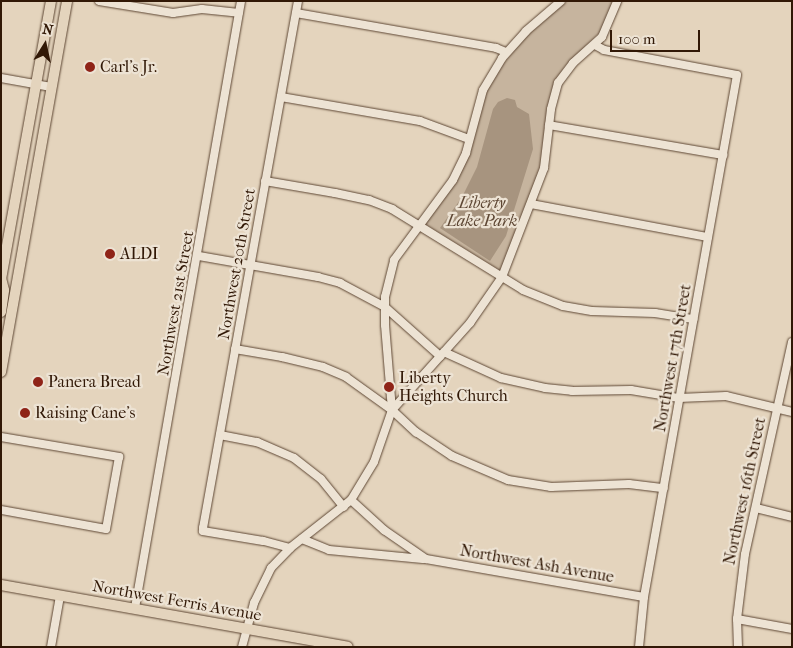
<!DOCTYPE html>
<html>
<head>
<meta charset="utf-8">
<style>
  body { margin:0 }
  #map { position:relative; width:793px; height:648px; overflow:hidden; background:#e4d4bd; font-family:"IM FELL French Canon",serif }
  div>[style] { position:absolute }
  .green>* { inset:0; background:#c6b49e }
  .water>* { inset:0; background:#a7947f }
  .roads { filter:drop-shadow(0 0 1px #5e4734) drop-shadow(0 0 1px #5e4734) }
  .minor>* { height:8px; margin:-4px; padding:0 4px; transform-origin:4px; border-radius:4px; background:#ede3d4 }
  .major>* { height:10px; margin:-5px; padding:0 5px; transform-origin:5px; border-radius:5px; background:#e4d4bd }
  .dots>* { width:14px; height:14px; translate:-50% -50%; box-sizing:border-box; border:2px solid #ede3d4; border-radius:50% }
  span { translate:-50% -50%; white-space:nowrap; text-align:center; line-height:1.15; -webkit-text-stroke:4.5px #ede3d4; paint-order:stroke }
  .poi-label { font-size:16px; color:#311806 }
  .left { translate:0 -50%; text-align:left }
  .park-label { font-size:16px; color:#5e4734; font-style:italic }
  .street-label { font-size:16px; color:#311806 }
  .frame { position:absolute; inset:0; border:2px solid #311806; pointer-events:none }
  .north { position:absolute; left:20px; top:20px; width:50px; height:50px; -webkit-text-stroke:4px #ede3d4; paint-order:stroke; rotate:10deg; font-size:14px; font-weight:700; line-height:20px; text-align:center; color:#311806 }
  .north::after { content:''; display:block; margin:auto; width:18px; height:22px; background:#311806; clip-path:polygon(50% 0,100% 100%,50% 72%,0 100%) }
  .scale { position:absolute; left:610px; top:30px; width:90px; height:22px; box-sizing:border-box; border:2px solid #311806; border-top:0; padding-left:6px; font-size:15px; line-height:18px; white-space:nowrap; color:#311806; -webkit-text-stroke:4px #ede3d4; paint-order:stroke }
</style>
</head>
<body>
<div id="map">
  <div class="green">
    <div style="clip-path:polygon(566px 1px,614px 1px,601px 31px,565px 66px,557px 79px,550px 97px,542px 160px,526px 209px,501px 271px,425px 224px,458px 179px,471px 148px,480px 108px,488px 88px,500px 68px,526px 36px)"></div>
  </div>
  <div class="water">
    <div style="clip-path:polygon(507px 98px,515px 100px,517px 107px,529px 114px,533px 149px,506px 236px,490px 261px,440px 228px,462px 197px,477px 167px,493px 109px,498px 102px)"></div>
  </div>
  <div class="roads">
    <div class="minor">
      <div style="left:99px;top:1px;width:75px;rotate:9.2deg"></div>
      <div style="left:173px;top:13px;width:29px;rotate:-8deg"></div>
      <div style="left:202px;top:9px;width:37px;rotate:6deg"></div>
      <div style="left:296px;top:13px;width:203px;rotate:9.9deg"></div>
      <div style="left:496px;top:48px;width:11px;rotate:22deg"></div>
      <div style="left:595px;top:45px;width:10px;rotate:29deg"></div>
      <div style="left:604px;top:50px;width:135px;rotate:10.6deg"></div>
      <div style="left:737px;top:75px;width:530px;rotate:100.1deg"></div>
      <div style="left:644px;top:597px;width:50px;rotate:95.7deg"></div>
      <div style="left:1px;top:78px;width:51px;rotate:10.2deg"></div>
      <div style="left:281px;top:97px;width:141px;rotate:9.8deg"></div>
      <div style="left:420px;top:121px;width:52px;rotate:20.2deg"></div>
      <div style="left:549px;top:125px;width:177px;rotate:9.8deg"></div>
      <div style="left:265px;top:181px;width:71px;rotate:9.7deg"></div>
      <div style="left:335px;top:193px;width:35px;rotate:12deg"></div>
      <div style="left:369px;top:200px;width:25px;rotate:21deg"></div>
      <div style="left:392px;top:209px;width:154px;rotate:31.7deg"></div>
      <div style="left:523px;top:290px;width:43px;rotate:21.8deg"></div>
      <div style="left:563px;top:306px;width:29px;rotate:10deg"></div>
      <div style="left:592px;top:311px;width:63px;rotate:1.8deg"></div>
      <div style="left:655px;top:313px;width:39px;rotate:9deg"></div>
      <div style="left:531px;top:204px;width:180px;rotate:10.6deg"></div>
      <div style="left:199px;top:256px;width:121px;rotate:10deg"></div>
      <div style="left:318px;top:277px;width:23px;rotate:15deg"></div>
      <div style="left:340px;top:283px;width:51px;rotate:28.1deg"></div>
      <div style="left:385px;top:307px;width:74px;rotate:41.7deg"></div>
      <div style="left:235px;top:349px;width:48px;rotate:9.7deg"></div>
      <div style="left:282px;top:357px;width:42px;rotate:13.7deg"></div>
      <div style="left:323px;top:367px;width:25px;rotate:23deg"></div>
      <div style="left:346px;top:377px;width:57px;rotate:35.7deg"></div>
      <div style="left:392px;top:410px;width:33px;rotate:43deg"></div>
      <div style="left:416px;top:432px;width:43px;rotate:33.7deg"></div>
      <div style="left:452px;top:456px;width:61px;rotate:23.2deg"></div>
      <div style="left:508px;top:480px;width:44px;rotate:9.2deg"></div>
      <div style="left:551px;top:487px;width:78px;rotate:-2.2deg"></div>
      <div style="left:629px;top:484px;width:35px;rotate:7deg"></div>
      <div style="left:444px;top:352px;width:63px;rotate:24.5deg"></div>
      <div style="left:501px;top:378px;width:45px;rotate:12.8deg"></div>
      <div style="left:545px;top:388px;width:27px;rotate:6deg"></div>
      <div style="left:572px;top:391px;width:59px;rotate:-1deg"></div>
      <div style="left:631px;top:390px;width:49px;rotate:9.5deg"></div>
      <div style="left:679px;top:398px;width:47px;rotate:-2.4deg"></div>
      <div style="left:726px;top:396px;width:68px;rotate:13.6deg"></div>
      <div style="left:392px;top:410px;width:117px;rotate:-48.1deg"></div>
      <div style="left:470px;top:323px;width:56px;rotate:-55.2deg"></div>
      <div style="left:502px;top:277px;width:117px;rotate:-68.9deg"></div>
      <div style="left:544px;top:168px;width:59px;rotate:-83.2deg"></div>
      <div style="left:551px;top:109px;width:27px;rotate:-75deg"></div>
      <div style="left:558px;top:83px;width:25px;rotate:-53deg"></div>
      <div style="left:573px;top:63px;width:39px;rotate:-42deg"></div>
      <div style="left:602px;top:37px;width:39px;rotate:-67deg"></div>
      <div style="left:220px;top:435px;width:38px;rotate:11deg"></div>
      <div style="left:257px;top:442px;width:40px;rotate:23.4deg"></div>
      <div style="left:294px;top:458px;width:34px;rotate:38deg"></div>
      <div style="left:321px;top:479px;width:36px;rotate:51deg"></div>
      <div style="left:1px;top:437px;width:120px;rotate:9.6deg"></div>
      <div style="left:119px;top:457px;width:73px;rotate:100.2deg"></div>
      <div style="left:106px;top:529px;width:107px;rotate:-169.7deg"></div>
      <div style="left:351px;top:500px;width:45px;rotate:42.3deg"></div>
      <div style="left:384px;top:530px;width:51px;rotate:34.6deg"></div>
      <div style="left:426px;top:559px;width:221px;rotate:9.9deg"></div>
      <div style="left:756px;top:508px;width:37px;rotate:14deg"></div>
      <div style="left:302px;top:539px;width:29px;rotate:22deg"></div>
      <div style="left:329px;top:550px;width:94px;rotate:5.5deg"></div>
      <div style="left:290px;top:548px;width:28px;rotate:-165deg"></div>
      <div style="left:263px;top:541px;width:61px;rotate:-170.5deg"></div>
      <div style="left:203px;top:531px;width:3px;rotate:-90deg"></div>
      <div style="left:203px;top:528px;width:535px;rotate:-79.78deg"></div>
      <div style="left:135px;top:608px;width:616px;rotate:-80.09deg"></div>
      <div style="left:737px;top:619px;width:56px;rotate:10.3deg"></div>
      <div style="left:51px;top:647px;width:52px;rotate:-80deg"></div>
      <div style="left:242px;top:647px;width:46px;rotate:-74.7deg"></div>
      <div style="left:254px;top:603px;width:39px;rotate:-64deg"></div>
      <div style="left:271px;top:568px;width:28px;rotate:-46deg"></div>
      <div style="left:290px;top:548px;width:78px;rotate:-38.2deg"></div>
      <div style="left:351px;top:500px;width:44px;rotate:-58.8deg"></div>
      <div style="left:374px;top:462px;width:55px;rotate:-70.9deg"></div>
      <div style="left:392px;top:410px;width:85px;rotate:-94.7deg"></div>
      <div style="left:385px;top:325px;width:28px;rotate:-90deg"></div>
      <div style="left:385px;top:297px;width:38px;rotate:-76deg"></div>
      <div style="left:394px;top:260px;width:99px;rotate:-53.6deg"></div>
      <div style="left:453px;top:180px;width:30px;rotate:-64deg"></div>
      <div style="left:466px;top:153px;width:65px;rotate:-74.9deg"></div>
      <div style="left:483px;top:90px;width:37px;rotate:-59deg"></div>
      <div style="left:502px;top:58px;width:36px;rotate:-48deg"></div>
      <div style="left:526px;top:31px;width:46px;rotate:-40.6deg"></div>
      <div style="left:738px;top:647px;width:28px;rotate:-92deg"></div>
      <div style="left:737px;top:619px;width:65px;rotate:-83deg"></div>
      <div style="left:745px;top:554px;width:217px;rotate:-77.5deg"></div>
    </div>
    <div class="major">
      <div style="left:1px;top:279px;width:282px;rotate:-79.8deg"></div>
      <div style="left:1px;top:312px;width:22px;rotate:-82deg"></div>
      <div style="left:4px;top:290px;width:12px;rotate:-104deg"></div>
      <div style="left:1px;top:372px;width:377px;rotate:-79.9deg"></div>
      <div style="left:1px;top:585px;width:352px;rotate:10.1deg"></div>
    </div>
  </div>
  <div class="dots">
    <div style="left:90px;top:67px;background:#8f2418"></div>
    <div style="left:110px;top:254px;background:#8f2418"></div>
    <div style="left:38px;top:382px;background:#8f2418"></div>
    <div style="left:389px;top:387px;background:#8f2418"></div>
    <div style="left:25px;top:413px;background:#8f2418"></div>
  </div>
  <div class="poi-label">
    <span class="left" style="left:100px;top:67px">Carl's Jr.</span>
    <span class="left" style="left:120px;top:254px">ALDI</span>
    <span class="left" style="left:399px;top:387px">Liberty<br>Heights Church</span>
    <span class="left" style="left:48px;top:382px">Panera Bread</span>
    <span class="left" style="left:35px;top:413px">Raising Cane's</span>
  </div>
  <div class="park-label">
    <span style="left:482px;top:212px">Liberty<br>Lake Park</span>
  </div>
  <div class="street-label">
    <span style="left:237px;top:264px;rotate:-80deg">Northwest 20th Street</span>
    <span style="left:176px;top:303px;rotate:-80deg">Northwest 21st Street</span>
    <span style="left:673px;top:358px;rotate:-80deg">Northwest 17th Street</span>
    <span style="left:745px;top:491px;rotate:-78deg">Northwest 16th Street</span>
    <span style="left:537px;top:564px;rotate:10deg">Northwest Ash Avenue</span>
    <span style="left:177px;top:601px;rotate:10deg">Northwest Ferris Avenue</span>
  </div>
  <div class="frame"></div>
  <div class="north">N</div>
  <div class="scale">100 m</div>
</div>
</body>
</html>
